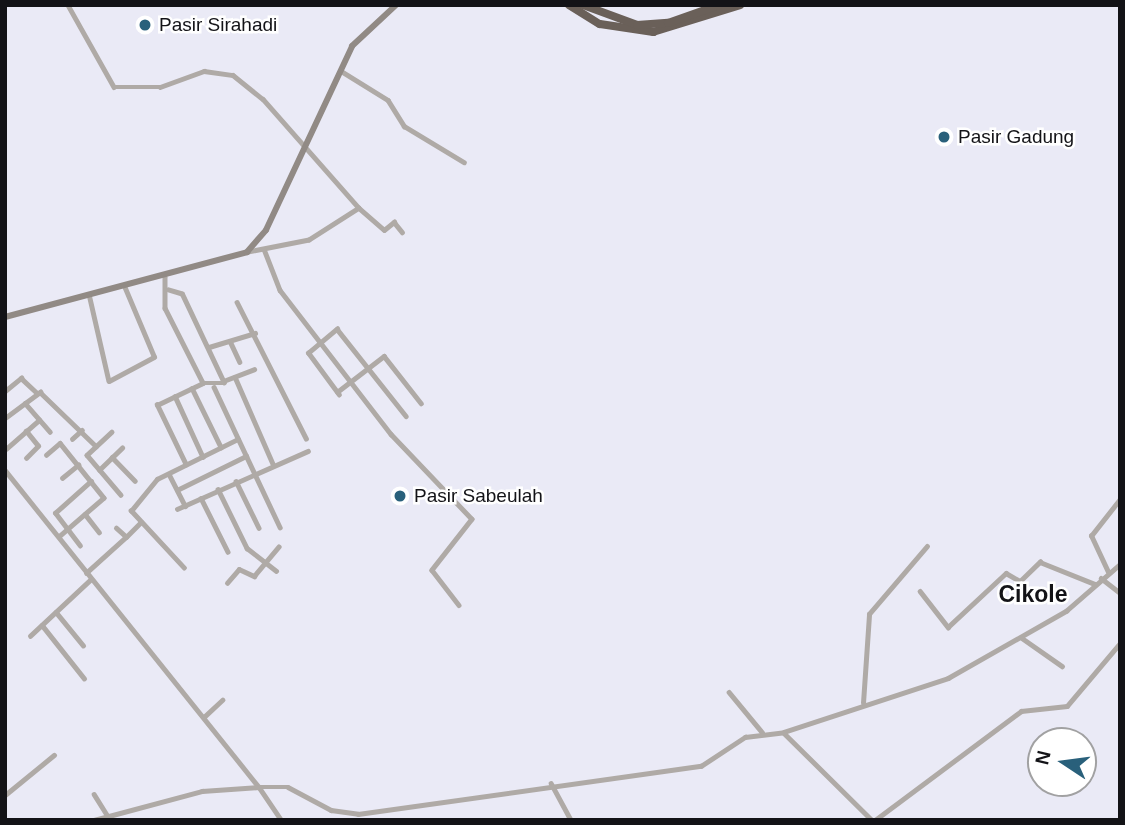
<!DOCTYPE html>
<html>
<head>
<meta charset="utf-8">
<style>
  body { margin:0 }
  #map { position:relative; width:1125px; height:825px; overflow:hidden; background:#eaeaf6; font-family:Helvetica,sans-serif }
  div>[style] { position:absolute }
  .street>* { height:4.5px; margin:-2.25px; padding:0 2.25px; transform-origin:2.25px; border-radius:2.25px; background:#afaaa6 }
  .secondary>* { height:6px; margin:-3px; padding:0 3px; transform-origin:3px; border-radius:3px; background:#918a85 }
  .highway>* { height:8px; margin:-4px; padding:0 4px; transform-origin:4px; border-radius:4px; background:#6a6059 }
  .dots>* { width:19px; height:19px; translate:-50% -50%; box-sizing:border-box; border:4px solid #fff; border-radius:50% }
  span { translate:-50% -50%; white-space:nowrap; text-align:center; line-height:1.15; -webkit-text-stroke:5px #fff; paint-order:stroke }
  .poi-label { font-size:19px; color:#131317 }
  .left { translate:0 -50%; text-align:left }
  .quarter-label { font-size:23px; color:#131317; font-weight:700 }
  .frame { position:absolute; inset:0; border:7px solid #131317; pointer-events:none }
  .north { position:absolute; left:1027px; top:727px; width:70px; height:70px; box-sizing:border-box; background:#fff; border:2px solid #a1a1a2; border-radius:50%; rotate:283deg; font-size:19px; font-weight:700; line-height:28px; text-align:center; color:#131317 }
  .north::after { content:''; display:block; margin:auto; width:24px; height:32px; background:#29607b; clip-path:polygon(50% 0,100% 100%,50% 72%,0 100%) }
</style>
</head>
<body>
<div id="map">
  <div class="street">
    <div style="left:68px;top:5px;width:94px;rotate:60.7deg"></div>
    <div style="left:114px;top:87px;width:46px"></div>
    <div style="left:160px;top:87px;width:47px;rotate:-20deg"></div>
    <div style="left:204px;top:71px;width:29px;rotate:8deg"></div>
    <div style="left:233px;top:75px;width:38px;rotate:39deg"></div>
    <div style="left:263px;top:99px;width:145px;rotate:48.6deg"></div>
    <div style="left:359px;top:208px;width:59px;rotate:147.4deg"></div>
    <div style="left:309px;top:240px;width:62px;rotate:168.9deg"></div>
    <div style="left:341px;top:71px;width:55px;rotate:31.7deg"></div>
    <div style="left:388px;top:100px;width:31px;rotate:58deg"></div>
    <div style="left:404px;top:126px;width:70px;rotate:31deg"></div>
    <div style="left:359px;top:208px;width:33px;rotate:41deg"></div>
    <div style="left:384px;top:230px;width:13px;rotate:-39deg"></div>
    <div style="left:394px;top:222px;width:13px;rotate:51deg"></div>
    <div style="left:264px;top:249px;width:44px;rotate:68.7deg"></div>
    <div style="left:280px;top:290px;width:182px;rotate:52.4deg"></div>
    <div style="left:391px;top:434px;width:117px;rotate:46.4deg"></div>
    <div style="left:472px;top:519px;width:65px;rotate:128.1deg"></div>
    <div style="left:432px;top:570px;width:44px;rotate:52.4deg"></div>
    <div style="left:165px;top:277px;width:31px;rotate:90deg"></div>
    <div style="left:165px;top:308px;width:84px;rotate:63.1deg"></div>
    <div style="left:203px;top:383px;width:21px"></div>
    <div style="left:224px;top:383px;width:98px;rotate:-115.3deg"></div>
    <div style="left:182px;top:294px;width:14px;rotate:-163deg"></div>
    <div style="left:89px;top:294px;width:89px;rotate:77.1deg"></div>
    <div style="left:109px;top:381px;width:51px;rotate:-28.1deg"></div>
    <div style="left:154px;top:357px;width:77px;rotate:-112.9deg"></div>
    <div style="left:237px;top:302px;width:153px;rotate:63.1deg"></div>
    <div style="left:230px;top:341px;width:23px;rotate:65deg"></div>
    <div style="left:209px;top:347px;width:48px;rotate:-16.9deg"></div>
    <div style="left:235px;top:377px;width:95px;rotate:66.4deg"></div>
    <div style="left:226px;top:380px;width:30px;rotate:-21deg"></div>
    <div style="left:214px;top:387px;width:155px;rotate:64.8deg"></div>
    <div style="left:192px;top:388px;width:66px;rotate:63.8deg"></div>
    <div style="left:5px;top:391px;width:21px;rotate:-39deg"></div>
    <div style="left:21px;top:378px;width:22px;rotate:43deg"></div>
    <div style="left:337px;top:392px;width:59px;rotate:-37.5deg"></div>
    <div style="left:384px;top:356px;width:60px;rotate:51.8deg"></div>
    <div style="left:339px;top:395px;width:52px;rotate:-126.4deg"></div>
    <div style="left:308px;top:353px;width:38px;rotate:-40deg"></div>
    <div style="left:337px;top:329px;width:111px;rotate:51.6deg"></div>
    <div style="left:175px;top:396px;width:67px;rotate:65.3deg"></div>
    <div style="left:25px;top:403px;width:38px;rotate:49deg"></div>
    <div style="left:5px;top:418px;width:44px;rotate:-36.6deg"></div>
    <div style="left:40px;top:392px;width:78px;rotate:44deg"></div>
    <div style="left:112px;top:432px;width:34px;rotate:137deg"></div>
    <div style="left:87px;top:455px;width:52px;rotate:49.6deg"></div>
    <div style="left:72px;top:439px;width:13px;rotate:-42deg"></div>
    <div style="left:6px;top:449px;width:44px;rotate:-41.3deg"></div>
    <div style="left:46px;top:455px;width:18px;rotate:-41deg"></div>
    <div style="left:60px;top:443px;width:70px;rotate:51.3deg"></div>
    <div style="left:104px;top:498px;width:58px;rotate:139.2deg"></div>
    <div style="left:112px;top:457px;width:33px;rotate:46deg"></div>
    <div style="left:26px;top:458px;width:17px;rotate:-45deg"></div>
    <div style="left:38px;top:446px;width:19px;rotate:-129deg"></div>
    <div style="left:186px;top:465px;width:67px;rotate:-115.8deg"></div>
    <div style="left:157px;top:405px;width:51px;rotate:-25.6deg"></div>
    <div style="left:5px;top:470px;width:406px;rotate:51.3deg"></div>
    <div style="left:259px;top:787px;width:29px"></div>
    <div style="left:288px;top:787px;width:49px;rotate:28.1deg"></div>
    <div style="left:331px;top:810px;width:27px;rotate:8deg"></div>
    <div style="left:358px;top:814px;width:346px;rotate:-8deg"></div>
    <div style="left:701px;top:766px;width:53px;rotate:-33.4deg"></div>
    <div style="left:745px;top:737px;width:39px;rotate:-7deg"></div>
    <div style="left:784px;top:732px;width:173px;rotate:-18.2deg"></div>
    <div style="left:948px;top:678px;width:136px;rotate:-29.6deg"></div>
    <div style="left:1066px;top:611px;width:72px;rotate:-41deg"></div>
    <div style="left:99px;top:470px;width:32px;rotate:-44deg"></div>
    <div style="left:169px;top:474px;width:36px;rotate:63deg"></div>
    <div style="left:62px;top:478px;width:21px;rotate:-39deg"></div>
    <div style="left:236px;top:481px;width:52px;rotate:63.9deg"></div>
    <div style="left:218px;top:489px;width:66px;rotate:63.8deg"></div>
    <div style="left:247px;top:548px;width:37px;rotate:38deg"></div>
    <div style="left:177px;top:490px;width:77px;rotate:-26.2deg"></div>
    <div style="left:201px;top:498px;width:60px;rotate:63.4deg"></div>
    <div style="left:177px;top:509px;width:143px;rotate:-23.9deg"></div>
    <div style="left:85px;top:514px;width:23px;rotate:52deg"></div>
    <div style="left:126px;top:537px;width:21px;rotate:-45deg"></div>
    <div style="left:80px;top:546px;width:41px;rotate:-127.1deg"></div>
    <div style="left:55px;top:513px;width:48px;rotate:-41.6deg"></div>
    <div style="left:184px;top:568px;width:78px;rotate:-132.9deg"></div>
    <div style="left:131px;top:511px;width:41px;rotate:-50.9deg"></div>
    <div style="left:157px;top:479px;width:90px;rotate:-26.3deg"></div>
    <div style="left:1108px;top:572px;width:40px;rotate:-115deg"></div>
    <div style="left:1091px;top:536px;width:47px;rotate:-51.9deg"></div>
    <div style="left:86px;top:573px;width:54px;rotate:-42deg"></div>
    <div style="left:126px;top:537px;width:13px;rotate:-138deg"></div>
    <div style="left:1101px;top:578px;width:24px;rotate:38deg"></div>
    <div style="left:227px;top:583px;width:18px;rotate:-49deg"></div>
    <div style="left:239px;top:569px;width:17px;rotate:25deg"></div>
    <div style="left:254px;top:576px;width:38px;rotate:-50deg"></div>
    <div style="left:920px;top:591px;width:46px;rotate:52.1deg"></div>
    <div style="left:948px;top:627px;width:79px;rotate:-43deg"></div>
    <div style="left:1006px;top:573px;width:16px;rotate:30deg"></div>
    <div style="left:1020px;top:581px;width:28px;rotate:-44deg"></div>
    <div style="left:1040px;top:562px;width:59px;rotate:21.8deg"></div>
    <div style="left:56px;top:612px;width:43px;rotate:50.7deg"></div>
    <div style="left:42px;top:625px;width:68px;rotate:51.6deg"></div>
    <div style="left:30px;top:636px;width:82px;rotate:-43deg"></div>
    <div style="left:1022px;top:638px;width:49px;rotate:35deg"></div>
    <div style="left:729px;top:692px;width:52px;rotate:50.5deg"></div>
    <div style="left:863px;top:703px;width:89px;rotate:-86.1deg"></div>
    <div style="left:869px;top:614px;width:89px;rotate:-49.5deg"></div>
    <div style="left:204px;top:717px;width:25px;rotate:-43deg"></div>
    <div style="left:784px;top:733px;width:124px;rotate:44.7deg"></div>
    <div style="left:551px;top:783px;width:42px;rotate:61.6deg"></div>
    <div style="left:94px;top:794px;width:25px;rotate:58deg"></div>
    <div style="left:5px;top:795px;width:63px;rotate:-39.2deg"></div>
    <div style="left:94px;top:820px;width:112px;rotate:-15deg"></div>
    <div style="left:202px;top:791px;width:57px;rotate:-4deg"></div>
    <div style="left:259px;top:787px;width:40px;rotate:56deg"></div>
    <div style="left:875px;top:820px;width:182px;rotate:-36.7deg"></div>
    <div style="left:1021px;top:711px;width:46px;rotate:-6.2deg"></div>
    <div style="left:1067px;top:706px;width:82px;rotate:-49.9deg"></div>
  </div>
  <div class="secondary">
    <div style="left:5px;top:317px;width:251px;rotate:-15deg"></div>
    <div style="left:247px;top:252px;width:29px;rotate:-49deg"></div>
    <div style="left:266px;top:230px;width:203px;rotate:-64.9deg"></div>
    <div style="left:352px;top:46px;width:60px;rotate:-43deg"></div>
  </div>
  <div class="highway">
    <div style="left:569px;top:5px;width:36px;rotate:32deg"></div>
    <div style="left:600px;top:24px;width:54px;rotate:8.6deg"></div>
    <div style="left:653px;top:32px;width:91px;rotate:-17.2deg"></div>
    <div style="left:583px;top:5px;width:58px;rotate:20.3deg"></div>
    <div style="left:637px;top:25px;width:31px;rotate:-4deg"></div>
    <div style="left:668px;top:23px;width:54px;rotate:-19.4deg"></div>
  </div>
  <div class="dots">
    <div style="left:145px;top:25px;background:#29607b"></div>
    <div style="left:944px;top:137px;background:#29607b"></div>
    <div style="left:400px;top:496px;background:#29607b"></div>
  </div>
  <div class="poi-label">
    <span class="left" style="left:159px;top:25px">Pasir Sirahadi</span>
    <span class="left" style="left:958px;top:137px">Pasir Gadung</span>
    <span class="left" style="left:414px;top:496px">Pasir Sabeulah</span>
  </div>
  <div class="quarter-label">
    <span style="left:1033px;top:594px">Cikole</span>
  </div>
  <div class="frame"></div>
  <div class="north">N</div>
</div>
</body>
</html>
